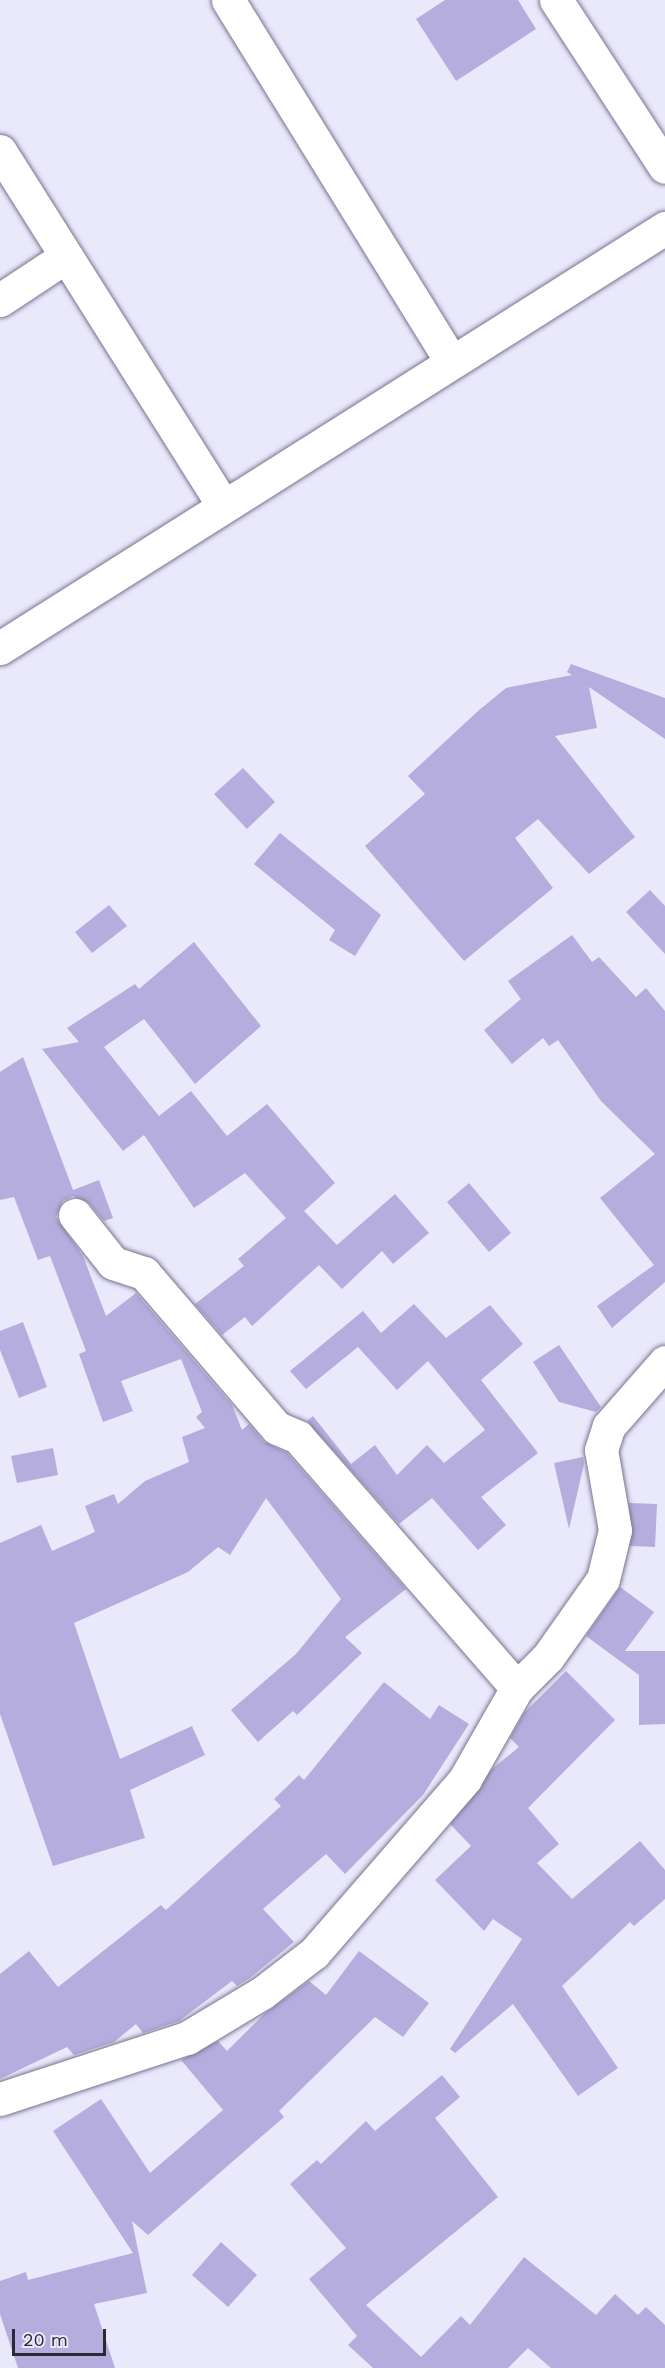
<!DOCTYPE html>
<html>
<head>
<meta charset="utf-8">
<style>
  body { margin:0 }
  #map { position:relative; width:665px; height:2368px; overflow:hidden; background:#eae8fb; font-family:"Work Sans",sans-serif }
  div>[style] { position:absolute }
  .building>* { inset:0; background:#b5addd }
  .roads { filter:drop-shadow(0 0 2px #787490) drop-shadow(0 0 2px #787490) }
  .minor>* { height:33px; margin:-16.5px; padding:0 16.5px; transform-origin:16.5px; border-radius:16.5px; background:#fff }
  .tertiary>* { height:33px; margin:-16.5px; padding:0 16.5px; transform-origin:16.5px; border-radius:16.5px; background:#fff }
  span { translate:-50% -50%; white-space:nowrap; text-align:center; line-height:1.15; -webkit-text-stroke:4.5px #eae8fb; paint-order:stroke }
  .scale { position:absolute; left:12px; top:2329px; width:94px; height:27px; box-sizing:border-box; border:3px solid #2a2934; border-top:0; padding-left:8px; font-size:18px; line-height:21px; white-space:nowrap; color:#2a2934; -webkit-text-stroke:4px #eae8fb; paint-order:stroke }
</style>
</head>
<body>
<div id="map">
  <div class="building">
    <div style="clip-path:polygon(445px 0,518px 0,536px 29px,456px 81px,416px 19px)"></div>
    <div style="clip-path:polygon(571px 664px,665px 698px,665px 739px,589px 687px,597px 728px,555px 736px,635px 837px,589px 874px,538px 819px,515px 838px,553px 888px,464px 961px,365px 846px,425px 794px,408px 776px,478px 711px,506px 688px,572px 675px,567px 672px)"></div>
    <div style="clip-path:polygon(243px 768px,275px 802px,247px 829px,214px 794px)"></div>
    <div style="clip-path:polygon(280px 833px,381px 915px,355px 956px,329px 940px,335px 930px,254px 864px)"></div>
    <div style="clip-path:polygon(650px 890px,665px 906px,665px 954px,626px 912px)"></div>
    <div style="clip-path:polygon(109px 905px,127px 926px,92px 953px,75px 932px)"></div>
    <div style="clip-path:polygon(572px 935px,592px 962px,599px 957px,636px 997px,646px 988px,665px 1011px,665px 1282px,612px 1328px,597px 1306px,654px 1265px,600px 1198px,655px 1154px,601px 1101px,558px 1040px,549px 1046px,543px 1038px,512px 1064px,484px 1030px,521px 999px,508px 981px)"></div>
    <div style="clip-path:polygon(194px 942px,261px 1026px,195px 1084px,144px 1019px,104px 1047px,159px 1116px,191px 1091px,227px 1136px,267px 1104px,335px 1183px,304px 1211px,337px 1245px,395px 1194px,429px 1233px,393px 1264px,382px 1251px,342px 1289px,319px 1265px,252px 1326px,245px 1317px,222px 1335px,195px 1304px,244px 1266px,238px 1259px,286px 1218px,245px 1173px,194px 1208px,144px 1135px,123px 1151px,42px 1049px,79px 1042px,67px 1028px,135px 984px,139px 989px)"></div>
    <div style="clip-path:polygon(23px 1057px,73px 1190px,99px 1180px,113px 1218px,104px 1221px,89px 1203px,73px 1196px,63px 1201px,56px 1217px,83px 1256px,106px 1316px,136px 1293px,232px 1405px,242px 1430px,249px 1424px,263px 1441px,287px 1453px,406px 1589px,345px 1637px,362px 1653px,297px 1715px,293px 1711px,258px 1742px,231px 1710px,296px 1654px,341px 1599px,266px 1498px,230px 1555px,218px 1547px,188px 1572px,74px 1623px,120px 1759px,192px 1726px,205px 1755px,130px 1790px,145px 1838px,53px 1866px,0 1714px,0 1543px,41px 1525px,52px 1551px,95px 1532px,85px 1506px,114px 1494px,118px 1504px,145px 1481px,189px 1462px,182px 1437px,205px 1428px,196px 1417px,202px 1412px,181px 1359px,121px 1381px,133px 1411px,103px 1422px,79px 1354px,86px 1351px,50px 1256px,38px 1260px,14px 1197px,0 1200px,0 1072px)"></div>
    <div style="clip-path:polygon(469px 1183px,511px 1233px,489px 1252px,447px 1202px)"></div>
    <div style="clip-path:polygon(414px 1304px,446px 1338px,490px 1305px,523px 1344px,481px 1380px,538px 1453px,481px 1497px,506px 1525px,478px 1550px,432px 1498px,399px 1524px,307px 1421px,313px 1416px,351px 1464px,375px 1445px,397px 1475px,427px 1445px,444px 1463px,485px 1430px,428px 1361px,397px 1390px,358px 1347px,306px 1389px,290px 1371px,363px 1311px,381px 1333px)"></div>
    <div style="clip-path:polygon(23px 1322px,47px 1387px,19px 1398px,0 1350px,0 1331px)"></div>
    <div style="clip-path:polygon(559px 1345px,601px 1407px,596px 1412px,559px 1402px,533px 1362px)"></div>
    <div style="clip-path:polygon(53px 1448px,58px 1475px,17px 1483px,11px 1456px)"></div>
    <div style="clip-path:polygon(583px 1457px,584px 1464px,569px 1529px,554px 1463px)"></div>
    <div style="clip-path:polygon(629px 1503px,657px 1504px,655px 1547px,630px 1546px)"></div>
    <div style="clip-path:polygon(620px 1587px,654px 1612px,625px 1651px,665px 1651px,665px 1724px,639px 1725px,639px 1675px,586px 1636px)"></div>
    <div style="clip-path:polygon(566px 1671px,615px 1720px,528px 1808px,559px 1844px,537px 1863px,572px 1899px,640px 1841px,665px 1870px,665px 1899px,634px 1926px,630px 1922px,562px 1986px,618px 2068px,578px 2096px,513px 2004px,455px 2053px,450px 2049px,522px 1939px,493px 1919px,484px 1931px,435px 1880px,471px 1846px,450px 1824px,492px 1769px,519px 1747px,510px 1738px,524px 1713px)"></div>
    <div style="clip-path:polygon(384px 1682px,430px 1719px,439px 1705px,469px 1724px,423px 1795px,345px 1874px,326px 1854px,263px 1909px,294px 1942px,251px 1977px,237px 1986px,232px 1981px,179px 2021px,143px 2033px,136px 2024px,114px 2042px,74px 2055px,67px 2047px,0 2079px,0 1974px,29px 1951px,58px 1987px,161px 1905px,166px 1910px,281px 1806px,274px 1799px,299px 1775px,304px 1780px)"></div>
    <div style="clip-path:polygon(359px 1951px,429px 2003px,403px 2037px,375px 2017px,279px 2111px,284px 2117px,148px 2235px,132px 2221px,147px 2293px,94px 2304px,115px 2368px,18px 2368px,0 2314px,0 2281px,26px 2272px,28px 2280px,133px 2253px,53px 2131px,101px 2099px,150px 2173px,223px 2110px,181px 2060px,218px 2041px,227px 2051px,264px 2014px,309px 1981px,326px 1995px)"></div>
    <div style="clip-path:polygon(442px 2075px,460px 2097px,435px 2118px,498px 2197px,366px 2305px,421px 2357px,461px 2316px,470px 2325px,524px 2257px,596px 2315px,615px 2294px,638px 2315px,646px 2307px,665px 2325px,665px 2368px,551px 2368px,528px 2348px,508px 2368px,373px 2368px,348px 2345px,357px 2336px,309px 2279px,346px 2248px,290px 2184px,317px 2160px,321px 2164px,366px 2121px,375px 2131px)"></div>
    <div style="clip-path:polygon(221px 2242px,257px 2275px,228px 2307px,192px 2275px)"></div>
  </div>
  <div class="roads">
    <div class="minor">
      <div style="left:228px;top:0;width:424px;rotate:58.3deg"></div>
      <div style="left:0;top:151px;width:418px;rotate:57.8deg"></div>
      <div style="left:0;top:300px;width:78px;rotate:-33.5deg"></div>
      <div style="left:0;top:648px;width:787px;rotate:-32.28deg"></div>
      <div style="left:75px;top:1215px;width:61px;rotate:51.6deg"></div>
      <div style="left:113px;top:1263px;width:33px;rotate:18deg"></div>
      <div style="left:144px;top:1273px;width:204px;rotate:49.4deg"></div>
      <div style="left:277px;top:1428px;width:23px;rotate:23deg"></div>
      <div style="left:298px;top:1437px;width:333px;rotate:48.9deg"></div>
      <div style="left:0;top:2099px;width:197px;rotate:-18.1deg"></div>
      <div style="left:187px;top:2038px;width:87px;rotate:-31deg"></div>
      <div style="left:262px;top:1993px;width:66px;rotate:-37.6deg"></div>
      <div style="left:314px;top:1953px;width:230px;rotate:-49deg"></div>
      <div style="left:465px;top:1779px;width:105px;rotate:-60.3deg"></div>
      <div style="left:517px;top:1688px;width:44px;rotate:-45deg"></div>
      <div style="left:548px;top:1657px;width:95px;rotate:-54.8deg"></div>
      <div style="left:603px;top:1579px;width:50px;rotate:-76.2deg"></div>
      <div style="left:615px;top:1530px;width:81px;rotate:-99.9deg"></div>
      <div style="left:601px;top:1450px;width:25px;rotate:-72deg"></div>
      <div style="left:609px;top:1426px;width:85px;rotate:-48.8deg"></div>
    </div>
    <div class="tertiary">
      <div style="left:556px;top:0;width:199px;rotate:56.9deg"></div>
    </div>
  </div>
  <div class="scale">20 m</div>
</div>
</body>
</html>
